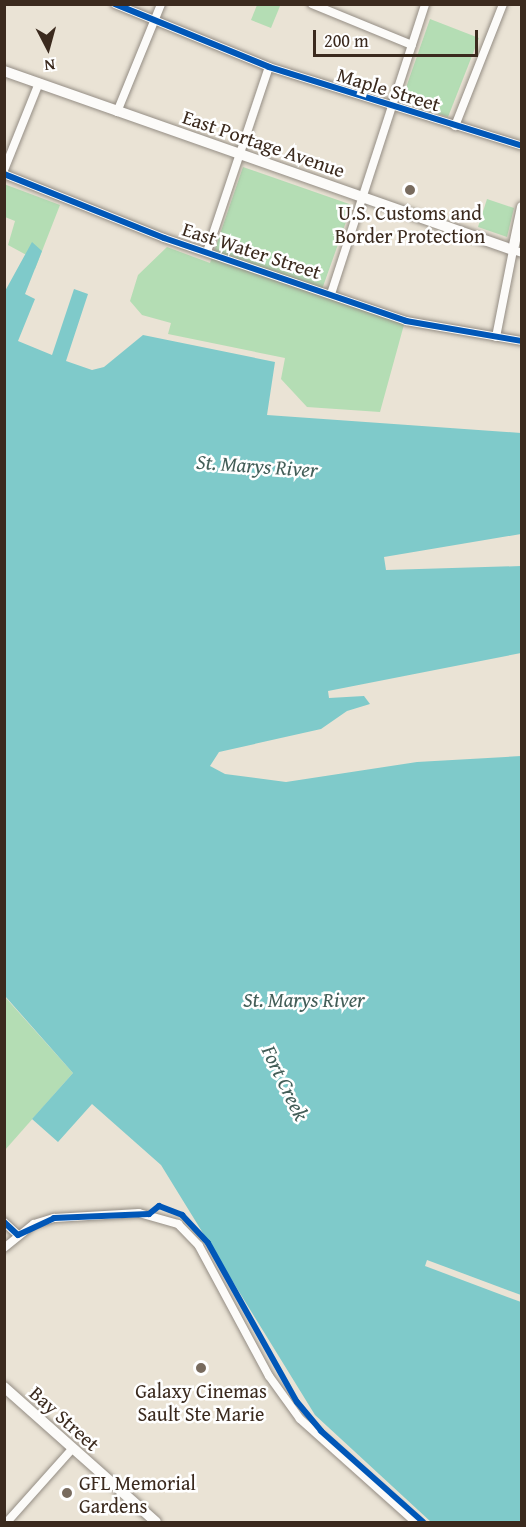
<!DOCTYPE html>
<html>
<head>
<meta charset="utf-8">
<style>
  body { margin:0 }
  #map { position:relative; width:526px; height:1527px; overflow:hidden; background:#eae3d5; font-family:"Gentium Book Plus",serif }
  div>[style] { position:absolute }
  .green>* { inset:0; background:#b4ddb4 }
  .water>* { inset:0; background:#7fcaca }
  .pier>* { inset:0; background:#eae3d5 }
  .roads { filter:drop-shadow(0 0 2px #948d84) drop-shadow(0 0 2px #948d84) }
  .minor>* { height:8px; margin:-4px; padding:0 4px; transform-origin:4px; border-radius:4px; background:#fcfbf9 }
  .major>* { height:10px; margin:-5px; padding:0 5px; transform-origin:5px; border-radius:5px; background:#fcfbf9 }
  .cycleway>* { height:6px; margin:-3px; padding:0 3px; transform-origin:3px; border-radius:3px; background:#0057b8 }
  .dots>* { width:16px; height:16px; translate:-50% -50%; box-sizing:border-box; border:3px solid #fff; border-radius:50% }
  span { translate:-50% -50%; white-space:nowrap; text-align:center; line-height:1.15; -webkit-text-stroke:5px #fff; paint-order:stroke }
  .street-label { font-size:20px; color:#3b2a1e }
  .poi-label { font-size:20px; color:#3b2a1e }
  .left { translate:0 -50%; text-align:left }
  .water-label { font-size:21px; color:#435e58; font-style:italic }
  .frame { position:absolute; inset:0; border:6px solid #3b2a1e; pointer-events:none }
  .north { position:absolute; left:18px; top:18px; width:60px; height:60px; -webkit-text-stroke:4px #fff; paint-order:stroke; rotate:174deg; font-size:16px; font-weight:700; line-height:24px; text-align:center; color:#3b2a1e }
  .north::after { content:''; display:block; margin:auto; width:21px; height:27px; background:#3b2a1e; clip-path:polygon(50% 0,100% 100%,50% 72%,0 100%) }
  .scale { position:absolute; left:313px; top:30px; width:165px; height:27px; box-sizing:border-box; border:3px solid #3b2a1e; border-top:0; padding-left:8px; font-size:18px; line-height:21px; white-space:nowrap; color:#3b2a1e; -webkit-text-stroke:4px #fff; paint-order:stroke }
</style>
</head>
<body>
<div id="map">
  <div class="green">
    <div style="clip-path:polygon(257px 5px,280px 6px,271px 28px,251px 20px)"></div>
    <div style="clip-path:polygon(430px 19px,479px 38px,448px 117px,401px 102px)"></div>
    <div style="clip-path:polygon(243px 167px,352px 205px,320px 295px,405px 321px,380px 412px,307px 407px,281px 379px,285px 358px,168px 334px,171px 323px,142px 315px,130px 301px,138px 275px,167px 247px,210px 263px)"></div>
    <div style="clip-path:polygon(4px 184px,60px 205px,35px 269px,32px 258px,8px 245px,15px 221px,5px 217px)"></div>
    <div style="clip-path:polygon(487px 199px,514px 208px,507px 237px,478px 227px)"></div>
    <div style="clip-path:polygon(5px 997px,73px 1073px,5px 1150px,4px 998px)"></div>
  </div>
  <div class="water">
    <div style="clip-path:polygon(32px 242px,42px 251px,25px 294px,35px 299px,18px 341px,52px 355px,74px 289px,88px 294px,66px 361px,92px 370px,104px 367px,143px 335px,275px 362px,267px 415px,521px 433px,521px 534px,384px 557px,386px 570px,521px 566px,521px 653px,328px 691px,329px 698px,364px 696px,370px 704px,347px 711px,321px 729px,219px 752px,210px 766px,225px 774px,286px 782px,417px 762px,521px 756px,521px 1522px,431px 1522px,315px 1415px,161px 1165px,92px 1104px,58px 1142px,32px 1119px,73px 1073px,5px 996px,4px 293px)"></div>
  </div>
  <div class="pier">
    <div style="clip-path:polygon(427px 1260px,521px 1295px,521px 1302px,425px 1266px)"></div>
  </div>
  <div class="roads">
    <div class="minor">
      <div style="left:115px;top:4px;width:166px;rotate:22.2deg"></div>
      <div style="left:269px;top:67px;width:265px;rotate:17.3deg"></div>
      <div style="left:312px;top:4px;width:108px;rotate:22.3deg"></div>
      <div style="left:117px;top:112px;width:117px;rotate:-67.8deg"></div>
      <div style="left:455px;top:126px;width:131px;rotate:-68.5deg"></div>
      <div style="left:4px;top:170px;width:94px;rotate:-68.1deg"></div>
      <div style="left:4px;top:174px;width:172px;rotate:21.8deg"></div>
      <div style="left:164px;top:238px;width:256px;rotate:18.9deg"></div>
      <div style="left:406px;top:321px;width:118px;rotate:9.8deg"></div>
      <div style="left:207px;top:252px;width:195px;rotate:-71.5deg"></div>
      <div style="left:331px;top:294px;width:305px;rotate:-72deg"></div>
      <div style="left:496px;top:337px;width:89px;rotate:-78.9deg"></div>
      <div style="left:513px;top:250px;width:9px;rotate:18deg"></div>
      <div style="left:4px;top:1222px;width:19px;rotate:43deg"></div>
      <div style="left:4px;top:1248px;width:38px;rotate:-39deg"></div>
      <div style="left:34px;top:1224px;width:21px;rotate:-17deg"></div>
      <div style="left:54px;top:1218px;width:85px;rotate:-3.4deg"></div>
      <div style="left:139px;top:1213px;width:41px;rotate:15.8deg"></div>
      <div style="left:178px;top:1224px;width:30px;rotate:46deg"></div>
      <div style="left:199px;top:1246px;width:148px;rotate:61.7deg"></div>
      <div style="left:269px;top:1376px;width:53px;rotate:54.2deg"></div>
      <div style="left:300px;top:1419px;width:154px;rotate:41.8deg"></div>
      <div style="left:7px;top:1522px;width:99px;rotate:-48.3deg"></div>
    </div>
    <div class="major">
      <div style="left:4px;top:71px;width:540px;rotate:19.38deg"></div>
      <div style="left:513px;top:250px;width:44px;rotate:-78.2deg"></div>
      <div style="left:4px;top:1387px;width:203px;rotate:41.6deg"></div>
    </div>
  </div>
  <div class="cycleway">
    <div style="left:115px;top:4px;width:166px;rotate:22.2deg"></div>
    <div style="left:269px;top:67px;width:265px;rotate:17.3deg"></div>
    <div style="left:4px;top:174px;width:172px;rotate:21.8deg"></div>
    <div style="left:164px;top:238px;width:256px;rotate:18.9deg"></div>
    <div style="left:406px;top:321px;width:118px;rotate:9.8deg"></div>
    <div style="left:4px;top:1222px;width:19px;rotate:43deg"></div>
    <div style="left:18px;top:1235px;width:40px;rotate:-25deg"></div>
    <div style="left:54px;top:1218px;width:95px;rotate:-2.4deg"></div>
    <div style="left:149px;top:1214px;width:13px;rotate:-39deg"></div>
    <div style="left:159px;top:1206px;width:25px;rotate:21deg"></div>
    <div style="left:182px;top:1215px;width:38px;rotate:47deg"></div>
    <div style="left:208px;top:1243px;width:182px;rotate:60.8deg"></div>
    <div style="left:297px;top:1402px;width:38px;rotate:50deg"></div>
    <div style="left:321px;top:1431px;width:137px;rotate:41.7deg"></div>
  </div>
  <div class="dots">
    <div style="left:410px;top:190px;background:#786b5e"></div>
    <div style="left:201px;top:1368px;background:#786b5e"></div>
    <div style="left:67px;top:1493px;background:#786b5e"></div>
  </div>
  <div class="street-label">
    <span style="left:389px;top:89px;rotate:17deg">Maple Street</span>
    <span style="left:264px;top:143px;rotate:19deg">East Portage Avenue</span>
    <span style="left:252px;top:250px;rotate:18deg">East Water Street</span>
    <span style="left:65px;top:1418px;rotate:42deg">Bay Street</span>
  </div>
  <div class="poi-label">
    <span style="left:410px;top:224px">U.S. Customs and<br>Border Protection</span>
    <span style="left:201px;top:1402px">Galaxy Cinemas<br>Sault Ste Marie</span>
    <span class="left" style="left:79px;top:1494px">GFL Memorial<br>Gardens</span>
  </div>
  <div class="water-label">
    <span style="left:257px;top:466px;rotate:4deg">St. Marys River</span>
    <span style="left:304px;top:1000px">St. Marys River</span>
    <span style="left:285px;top:1083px;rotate:64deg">Fort Creek</span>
  </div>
  <div class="frame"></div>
  <div class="north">N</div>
  <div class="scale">200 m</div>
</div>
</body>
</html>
